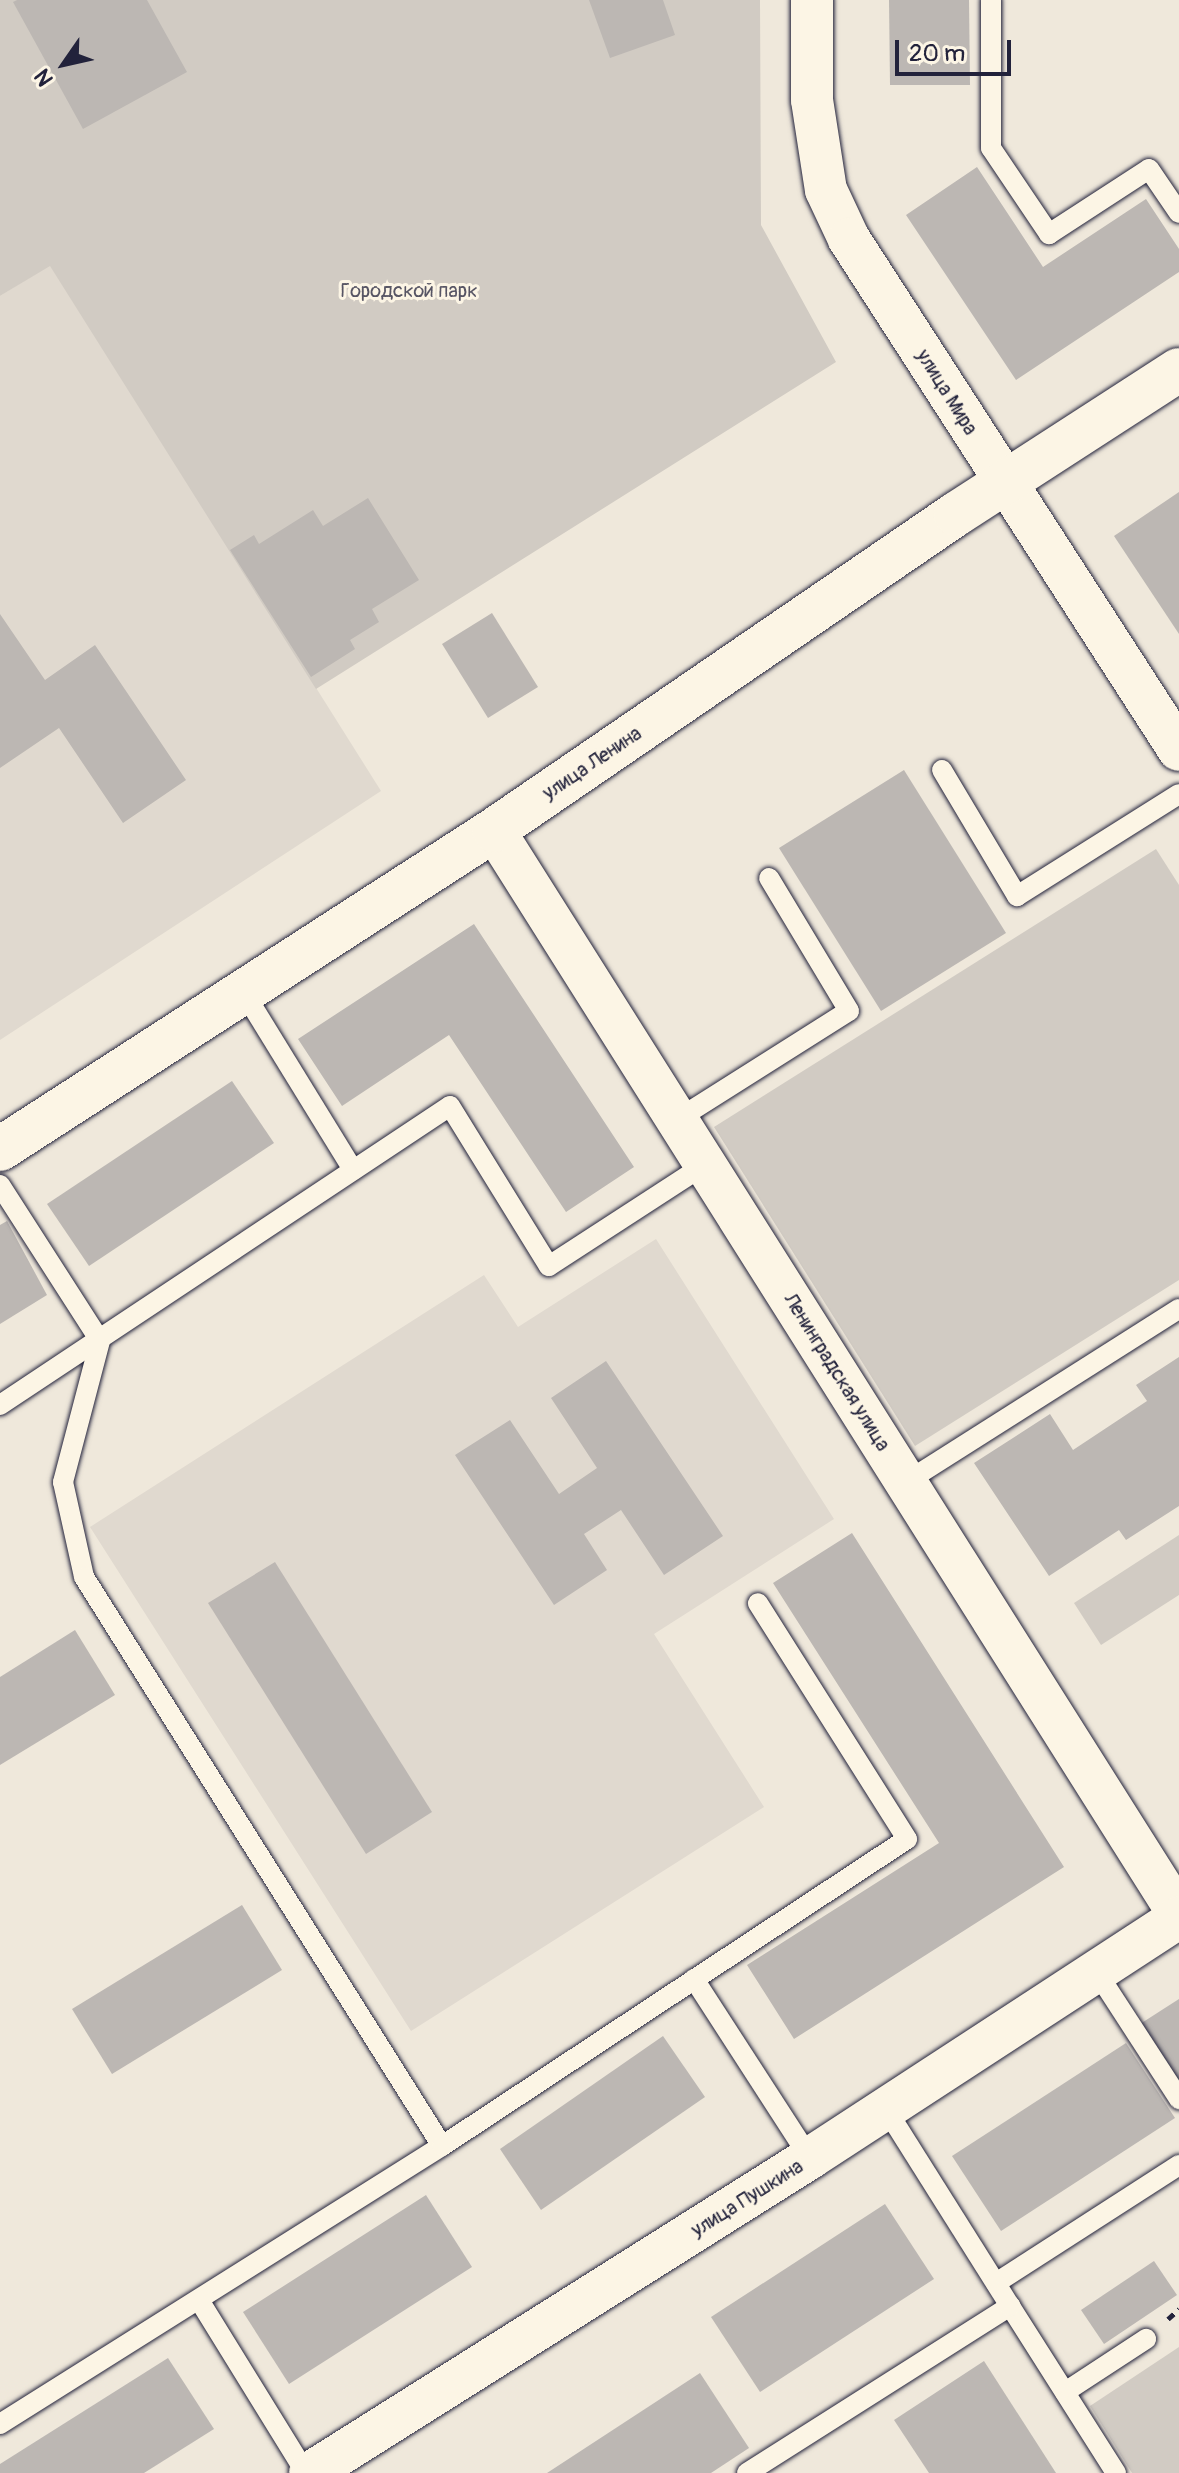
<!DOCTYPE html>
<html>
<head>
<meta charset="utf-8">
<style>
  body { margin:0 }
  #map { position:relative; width:1179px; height:2473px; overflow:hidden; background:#efe8db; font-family:Pangolin,sans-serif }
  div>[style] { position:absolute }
  .built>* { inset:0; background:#e0d9cf }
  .green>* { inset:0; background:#d1cbc3 }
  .building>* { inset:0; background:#bcb7b3 }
  .path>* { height:5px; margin-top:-2.5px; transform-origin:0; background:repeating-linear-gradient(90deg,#22223b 0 8px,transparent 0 14px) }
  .roads { filter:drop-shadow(0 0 2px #22223b) drop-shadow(0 0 2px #22223b) }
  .service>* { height:20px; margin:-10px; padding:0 10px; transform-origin:10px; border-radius:10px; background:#fcf5e5 }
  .minor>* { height:42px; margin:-21px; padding:0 21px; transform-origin:21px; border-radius:21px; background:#fcf5e5 }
  .tertiary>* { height:44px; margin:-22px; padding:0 22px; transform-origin:22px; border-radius:22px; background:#fcf5e5 }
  span { translate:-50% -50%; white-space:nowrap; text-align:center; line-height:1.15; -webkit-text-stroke:6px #fcf5e5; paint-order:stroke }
  .park-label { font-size:20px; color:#575564 }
  .street-label { font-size:20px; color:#22223b }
  .north { position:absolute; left:24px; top:24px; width:80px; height:80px; -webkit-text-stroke:6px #fcf5e5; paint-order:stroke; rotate:236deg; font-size:22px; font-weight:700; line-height:32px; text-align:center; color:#22223b }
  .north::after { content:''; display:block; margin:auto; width:28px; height:36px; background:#22223b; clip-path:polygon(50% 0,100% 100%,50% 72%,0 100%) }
  .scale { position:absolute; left:895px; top:40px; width:116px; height:36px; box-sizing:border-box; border:4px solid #22223b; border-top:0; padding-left:10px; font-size:24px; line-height:28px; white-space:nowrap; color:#22223b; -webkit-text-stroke:6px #fcf5e5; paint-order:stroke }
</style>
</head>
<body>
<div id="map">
  <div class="built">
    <div style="clip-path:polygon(50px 265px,381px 791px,0 1040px,0 296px)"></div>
    <div style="clip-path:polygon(656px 1239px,834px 1519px,654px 1634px,764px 1807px,411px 2031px,90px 1527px,484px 1275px,518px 1327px)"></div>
  </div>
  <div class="green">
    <div style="clip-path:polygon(0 0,760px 0,761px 225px,836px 362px,316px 689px,50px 266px,0 296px)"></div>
    <div style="clip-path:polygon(1156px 849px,1179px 885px,1179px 1280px,915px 1446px,714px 1127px)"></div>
    <div style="clip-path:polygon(1179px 1535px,1179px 1595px,1101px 1645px,1074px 1603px)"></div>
    <div style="clip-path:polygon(1179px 2347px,1179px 2473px,1132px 2473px,1090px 2406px)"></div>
  </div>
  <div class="building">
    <div style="clip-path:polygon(17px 0,147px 0,187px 72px,83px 129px,13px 2px)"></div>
    <div style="clip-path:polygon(589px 0,663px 0,675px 35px,610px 58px)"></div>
    <div style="clip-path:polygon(889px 0,969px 0,970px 85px,890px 85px)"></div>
    <div style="clip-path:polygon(977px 167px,1043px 267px,1146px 199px,1179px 249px,1179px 272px,1016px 380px,906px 215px)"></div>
    <div style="clip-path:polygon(1179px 492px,1179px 634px,1114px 536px)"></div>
    <div style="clip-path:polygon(368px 498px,419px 580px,372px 609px,379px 622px,350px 640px,355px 649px,311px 677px,230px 550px,254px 535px,259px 544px,313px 510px,323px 526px)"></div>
    <div style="clip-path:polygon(492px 613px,538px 687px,488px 718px,442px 644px)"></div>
    <div style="clip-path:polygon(0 614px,45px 680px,95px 645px,186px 780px,123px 823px,59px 728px,0 768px)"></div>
    <div style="clip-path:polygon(904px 770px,1006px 933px,881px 1011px,779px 848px)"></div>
    <div style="clip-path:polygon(474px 924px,634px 1167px,566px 1212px,449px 1035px,342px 1106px,298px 1039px)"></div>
    <div style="clip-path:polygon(232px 1081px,274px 1143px,89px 1266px,47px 1204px)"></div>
    <div style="clip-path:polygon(7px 1221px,47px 1295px,0 1324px,0 1225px)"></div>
    <div style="clip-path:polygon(1179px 1357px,1179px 1506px,1126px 1540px,1119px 1530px,1049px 1576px,974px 1463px,1050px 1414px,1073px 1450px,1147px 1401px,1136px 1385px)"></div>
    <div style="clip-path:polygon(606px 1361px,723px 1536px,664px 1575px,621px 1510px,584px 1534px,607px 1570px,554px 1605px,455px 1455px,510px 1420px,559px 1494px,597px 1468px,551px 1398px)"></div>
    <div style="clip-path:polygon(852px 1533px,1064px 1867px,794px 2039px,747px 1965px,939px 1843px,773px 1583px)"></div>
    <div style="clip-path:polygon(275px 1562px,432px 1812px,366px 1854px,208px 1603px)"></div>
    <div style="clip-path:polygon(75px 1630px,115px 1695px,0 1765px,0 1677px)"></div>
    <div style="clip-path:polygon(242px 1905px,282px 1970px,112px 2074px,72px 2009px)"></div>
    <div style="clip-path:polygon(1179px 1999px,1179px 2083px,1140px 2024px)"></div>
    <div style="clip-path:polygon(663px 2036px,705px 2097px,541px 2210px,500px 2149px)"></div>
    <div style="clip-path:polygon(1126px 2043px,1175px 2118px,1001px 2231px,952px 2156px)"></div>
    <div style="clip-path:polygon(426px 2195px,472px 2267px,289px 2384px,243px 2312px)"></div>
    <div style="clip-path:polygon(885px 2204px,934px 2279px,760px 2392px,711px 2317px)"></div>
    <div style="clip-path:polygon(1154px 2261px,1177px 2295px,1104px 2344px,1081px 2310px)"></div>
    <div style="clip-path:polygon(168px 2358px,214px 2429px,144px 2473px,0 2473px,0 2464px)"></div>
    <div style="clip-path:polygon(984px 2361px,1056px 2473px,929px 2473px,894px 2420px)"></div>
    <div style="clip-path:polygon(700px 2373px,749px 2448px,711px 2473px,547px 2473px)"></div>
  </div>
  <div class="path">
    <div style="left:1168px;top:2319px;width:15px;rotate:-42deg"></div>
  </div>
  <div class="roads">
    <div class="service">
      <div style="left:991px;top:0;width:148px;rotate:90deg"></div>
      <div style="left:991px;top:148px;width:104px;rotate:56deg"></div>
      <div style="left:1049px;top:234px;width:119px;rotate:-33deg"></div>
      <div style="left:1149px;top:169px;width:53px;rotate:55.7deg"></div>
      <div style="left:942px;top:770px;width:147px;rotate:59.2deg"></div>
      <div style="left:1017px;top:896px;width:191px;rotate:-32.2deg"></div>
      <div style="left:243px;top:991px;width:210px;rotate:58.4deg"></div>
      <div style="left:678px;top:1119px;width:202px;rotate:-32.3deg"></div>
      <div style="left:849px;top:1011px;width:155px;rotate:-121deg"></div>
      <div style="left:0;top:1185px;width:185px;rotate:57.3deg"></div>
      <div style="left:100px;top:1341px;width:146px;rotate:104.7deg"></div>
      <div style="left:63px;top:1482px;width:97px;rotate:77.5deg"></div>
      <div style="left:84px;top:1577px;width:672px;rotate:57.82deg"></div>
      <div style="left:0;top:1405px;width:540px;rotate:-33.6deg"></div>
      <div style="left:450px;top:1106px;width:188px;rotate:58.3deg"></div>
      <div style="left:549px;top:1266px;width:187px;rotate:-33deg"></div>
      <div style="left:906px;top:1482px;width:323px;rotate:-32.4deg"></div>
      <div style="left:1096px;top:1971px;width:153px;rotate:57deg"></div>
      <div style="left:694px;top:1979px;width:213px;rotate:57.1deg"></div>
      <div style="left:996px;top:2283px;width:218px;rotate:-32.8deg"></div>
      <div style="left:199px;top:2300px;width:203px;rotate:58.3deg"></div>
      <div style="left:1010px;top:2306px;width:198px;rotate:57.6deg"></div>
      <div style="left:1065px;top:2392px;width:97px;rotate:-33.2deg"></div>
      <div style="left:0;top:2424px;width:522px;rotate:-32.17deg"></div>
      <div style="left:442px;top:2146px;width:557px;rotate:-33.43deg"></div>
      <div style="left:907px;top:1839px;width:279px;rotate:-122.3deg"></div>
      <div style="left:747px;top:2473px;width:312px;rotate:-32.4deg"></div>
      <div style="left:1010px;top:2306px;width:233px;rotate:-122.2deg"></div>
    </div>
    <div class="minor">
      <div style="left:812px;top:0;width:100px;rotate:90deg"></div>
      <div style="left:812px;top:100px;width:91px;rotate:81.2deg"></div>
      <div style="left:826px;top:190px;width:54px;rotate:64.9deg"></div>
      <div style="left:849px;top:239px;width:608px;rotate:57.15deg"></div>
      <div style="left:494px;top:830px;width:1283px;rotate:57.73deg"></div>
      <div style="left:310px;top:2473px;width:591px;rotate:-32.21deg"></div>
      <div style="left:810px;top:2158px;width:441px;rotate:-33.1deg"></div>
    </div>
    <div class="tertiary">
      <div style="left:0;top:1149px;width:588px;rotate:-32.85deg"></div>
      <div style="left:494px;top:830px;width:560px;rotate:-34.37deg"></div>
      <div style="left:956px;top:514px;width:265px;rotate:-32.9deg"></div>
    </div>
  </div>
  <div class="park-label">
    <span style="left:409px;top:290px">Городской парк</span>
  </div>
  <div class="street-label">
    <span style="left:947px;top:392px;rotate:58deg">улица Мира</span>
    <span style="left:592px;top:763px;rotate:-34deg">улица Ленина</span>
    <span style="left:837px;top:1372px;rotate:58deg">Ленинградская улица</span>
    <span style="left:747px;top:2198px;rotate:-32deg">улица Пушкина</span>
  </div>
  <div class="north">N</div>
  <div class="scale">20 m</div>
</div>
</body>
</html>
